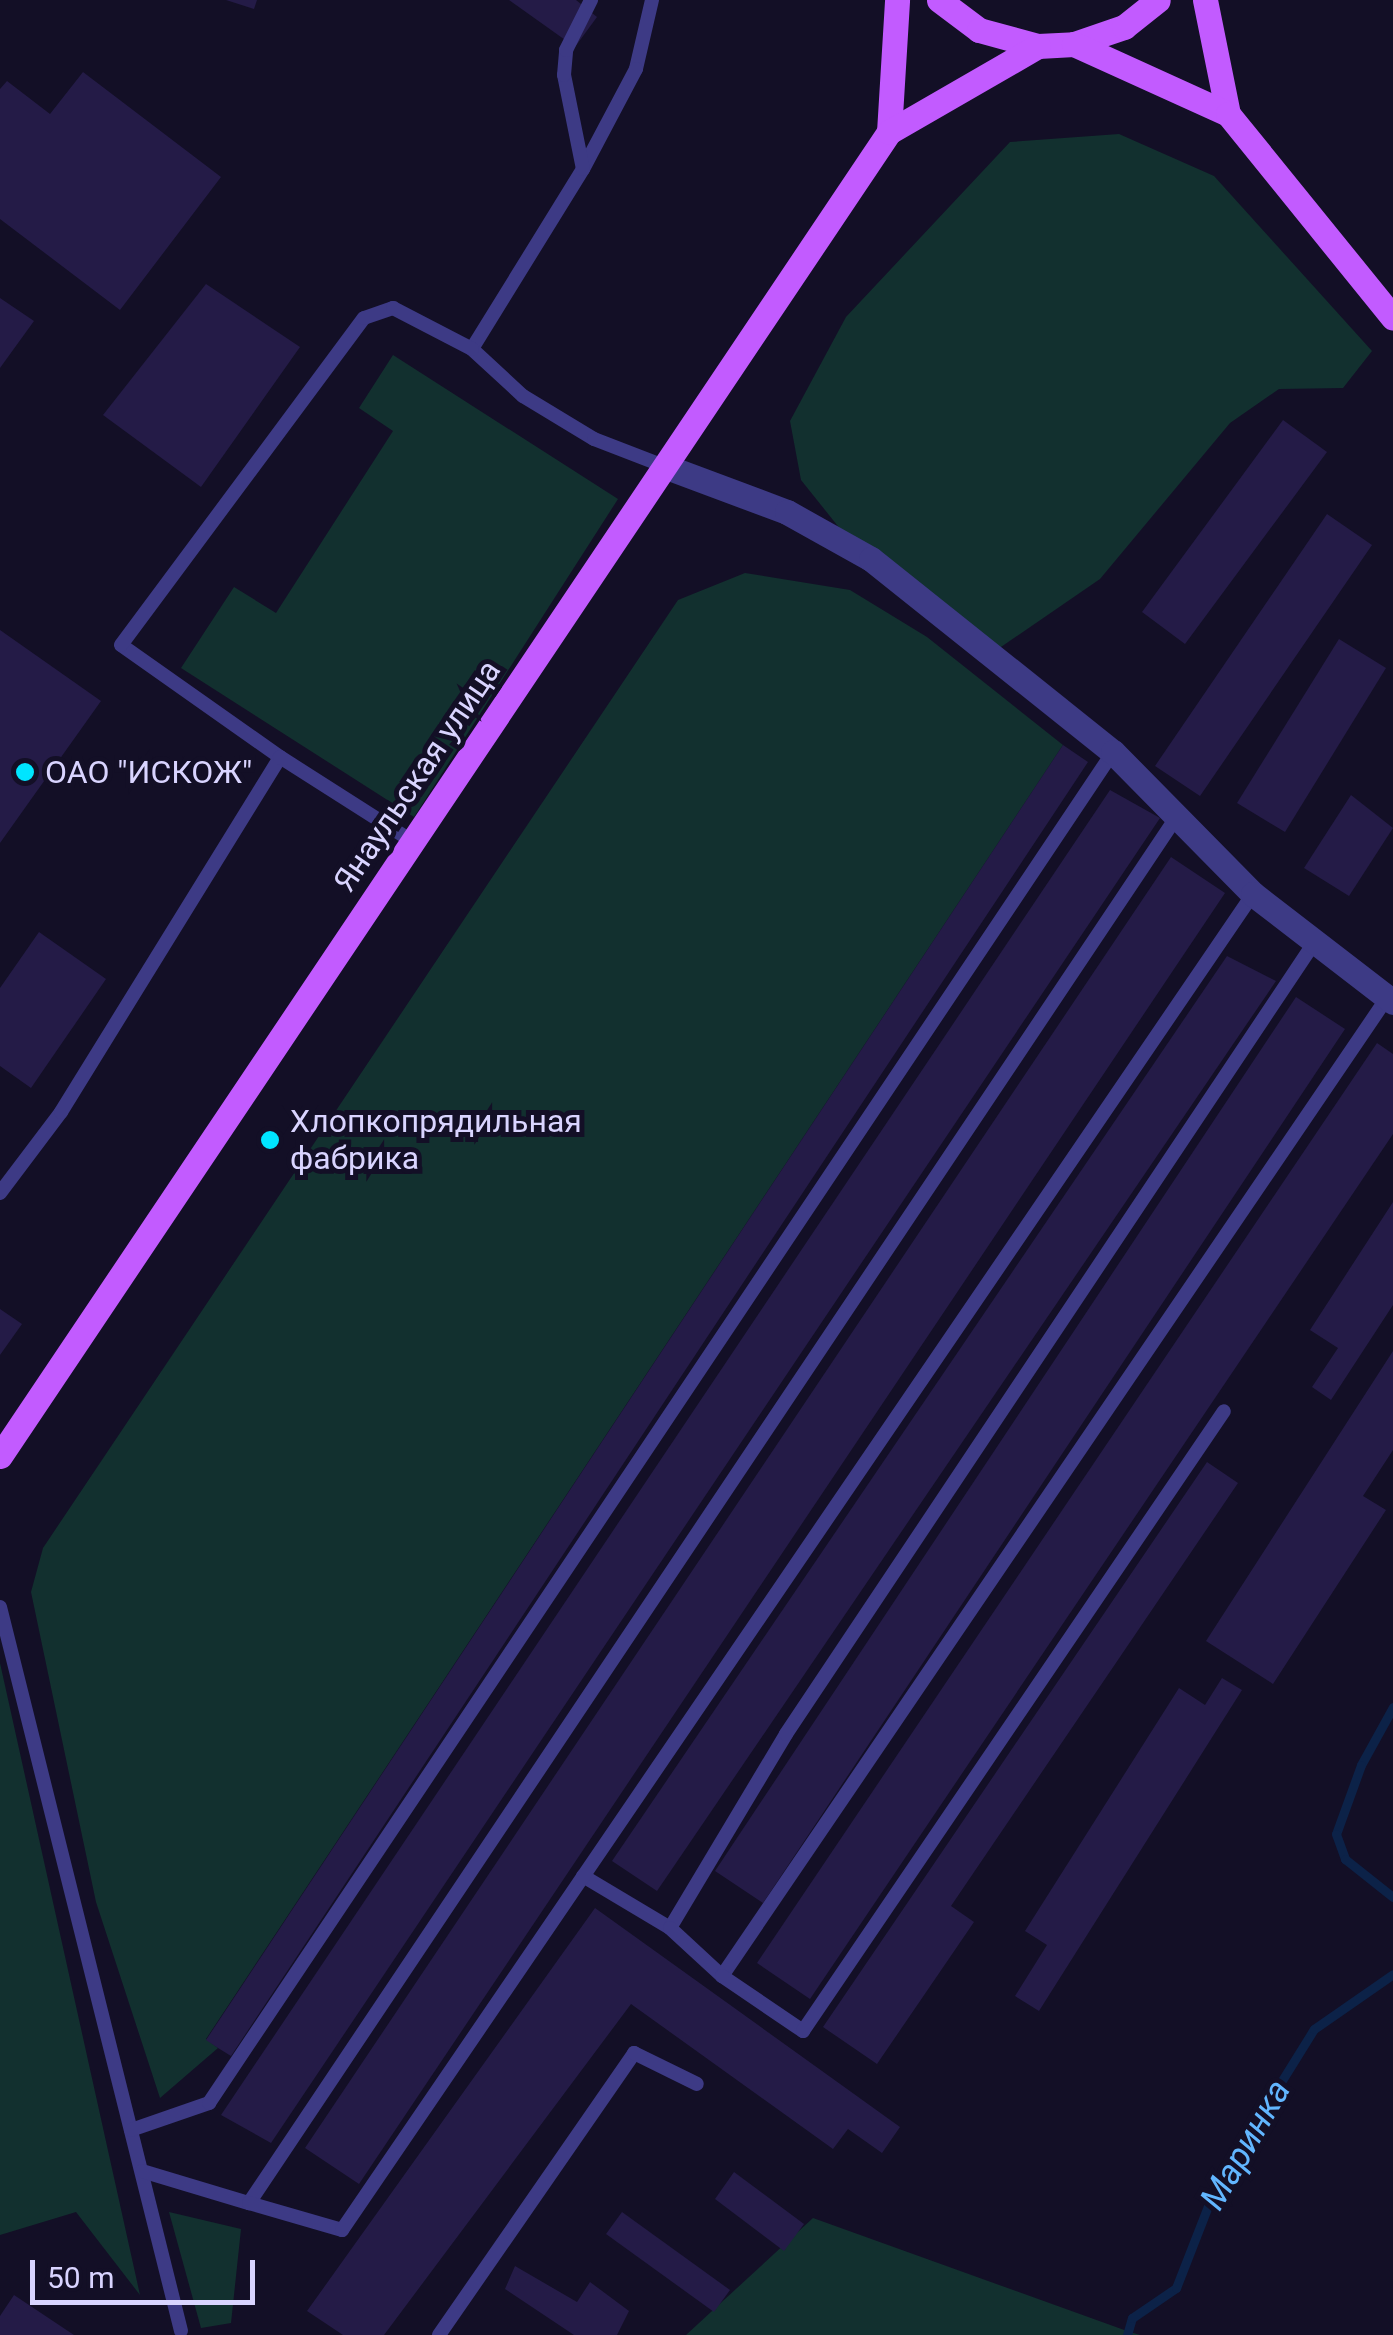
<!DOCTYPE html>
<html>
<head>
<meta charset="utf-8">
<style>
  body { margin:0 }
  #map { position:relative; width:1393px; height:2335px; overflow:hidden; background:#130f26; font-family:Roboto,sans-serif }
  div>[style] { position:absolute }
  .green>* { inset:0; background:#12302f }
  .stream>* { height:9px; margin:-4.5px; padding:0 4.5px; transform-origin:4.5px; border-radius:4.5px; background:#0c2248 }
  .building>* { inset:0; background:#241b47 }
  .lane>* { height:14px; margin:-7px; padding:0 7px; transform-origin:7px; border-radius:7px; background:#3d3a85 }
  .street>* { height:25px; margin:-12.5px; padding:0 12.5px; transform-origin:12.5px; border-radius:12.5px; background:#3d3a85 }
  .primary>* { height:25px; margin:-12.5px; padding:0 12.5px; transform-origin:12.5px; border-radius:12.5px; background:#c25bff }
  .dots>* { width:28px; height:28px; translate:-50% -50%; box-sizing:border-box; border:5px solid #130f26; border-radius:50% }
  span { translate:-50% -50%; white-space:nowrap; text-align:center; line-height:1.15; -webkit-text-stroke:10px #130f26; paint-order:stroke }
  .poi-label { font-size:32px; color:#d9d4ff }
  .left { translate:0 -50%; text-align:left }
  .street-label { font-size:32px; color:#d9d4ff }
  .water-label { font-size:35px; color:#62b6ff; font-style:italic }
  .scale { position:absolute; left:30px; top:2260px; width:225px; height:45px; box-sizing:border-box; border:5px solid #d9d4ff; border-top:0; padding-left:12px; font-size:30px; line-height:35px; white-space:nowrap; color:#d9d4ff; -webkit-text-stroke:8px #130f26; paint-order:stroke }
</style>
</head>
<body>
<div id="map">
  <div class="green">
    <div style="clip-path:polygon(1119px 134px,1214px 176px,1372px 351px,1343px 388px,1279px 389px,1230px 423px,1100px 579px,998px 649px,841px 530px,801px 480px,790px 421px,846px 317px,1010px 142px)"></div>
    <div style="clip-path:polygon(393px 355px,618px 499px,414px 817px,181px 668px,234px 587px,276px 613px,393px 431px,359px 408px)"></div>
    <div style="clip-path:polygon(745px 573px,850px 590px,927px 637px,1063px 745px,206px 2039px,218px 2048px,160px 2098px,96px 1902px,31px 1592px,43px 1548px,678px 600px)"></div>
    <div style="clip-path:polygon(0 1663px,140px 2295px,76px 2212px,0 2235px)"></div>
    <div style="clip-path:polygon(169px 2212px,241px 2229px,231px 2323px,201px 2328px)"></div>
    <div style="clip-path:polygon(813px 2218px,1127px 2331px,1140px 2335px,686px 2335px)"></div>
  </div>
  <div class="stream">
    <div style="left:1393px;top:1707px;width:66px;rotate:118.9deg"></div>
    <div style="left:1361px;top:1765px;width:73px;rotate:109.9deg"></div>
    <div style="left:1336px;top:1834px;width:27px;rotate:70deg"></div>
    <div style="left:1345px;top:1859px;width:61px;rotate:38.4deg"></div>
    <div style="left:1127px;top:2335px;width:18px;rotate:-74deg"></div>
    <div style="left:1132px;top:2318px;width:53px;rotate:-34.3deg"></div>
    <div style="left:1176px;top:2288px;width:107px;rotate:-68.7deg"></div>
    <div style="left:1215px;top:2188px;width:187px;rotate:-58.1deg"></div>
    <div style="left:1314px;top:2029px;width:96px;rotate:-34.8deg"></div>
  </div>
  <div class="building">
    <div style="clip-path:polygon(226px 0,257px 0,254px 9px)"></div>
    <div style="clip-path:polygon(509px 0,576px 0,597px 17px,575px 47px)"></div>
    <div style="clip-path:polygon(83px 72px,221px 177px,120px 310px,0 219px,0 89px,7px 81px,50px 114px)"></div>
    <div style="clip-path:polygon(206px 284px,300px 347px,201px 487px,103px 415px)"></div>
    <div style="clip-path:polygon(0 298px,34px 321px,0 368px)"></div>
    <div style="clip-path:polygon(1283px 420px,1327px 452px,1185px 644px,1142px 612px)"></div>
    <div style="clip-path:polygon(1327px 514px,1372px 545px,1200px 796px,1155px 766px)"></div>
    <div style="clip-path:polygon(0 630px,101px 701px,0 843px)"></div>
    <div style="clip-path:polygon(1339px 639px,1386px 668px,1285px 832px,1237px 803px)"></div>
    <div style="clip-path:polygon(1063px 745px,1088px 762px,231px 2056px,218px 2048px,206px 2040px)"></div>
    <div style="clip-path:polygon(1110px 790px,1160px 818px,271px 2143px,221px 2115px)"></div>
    <div style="clip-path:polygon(1351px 795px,1393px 828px,1349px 896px,1304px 868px)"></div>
    <div style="clip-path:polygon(1171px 857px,1225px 893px,359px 2184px,305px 2148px)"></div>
    <div style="clip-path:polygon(39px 932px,106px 979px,31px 1088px,0 1066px,0 988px)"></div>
    <div style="clip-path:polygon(1227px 956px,1276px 981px,657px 1891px,612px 1861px)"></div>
    <div style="clip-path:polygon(1296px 997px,1345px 1029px,763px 1903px,715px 1871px)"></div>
    <div style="clip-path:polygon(1377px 1043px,1393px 1054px,1393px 1134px,810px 1999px,757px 1963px)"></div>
    <div style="clip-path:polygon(1393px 1202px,1393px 1305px,1331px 1400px,1312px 1387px,1338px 1348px,1310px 1330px)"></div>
    <div style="clip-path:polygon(0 1309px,22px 1324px,0 1355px)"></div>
    <div style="clip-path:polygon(1393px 1351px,1393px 1450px,1363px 1496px,1386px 1510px,1273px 1684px,1206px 1641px)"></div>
    <div style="clip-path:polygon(1207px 1462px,1238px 1483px,951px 1906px,974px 1922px,877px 2064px,823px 2027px)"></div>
    <div style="clip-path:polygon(1222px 1678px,1242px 1690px,1039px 2011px,1015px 1996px,1047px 1945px,1025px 1931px,1179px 1688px,1205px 1705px)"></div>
    <div style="clip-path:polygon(595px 1908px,900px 2127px,882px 2153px,848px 2129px,833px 2149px,631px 2004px,384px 2335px,343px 2335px,307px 2311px)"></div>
    <div style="clip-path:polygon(734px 2172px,804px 2224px,784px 2251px,715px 2199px)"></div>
    <div style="clip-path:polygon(622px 2212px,730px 2290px,714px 2312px,606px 2234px)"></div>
    <div style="clip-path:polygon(515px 2266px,577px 2302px,590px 2282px,629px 2311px,617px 2335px,574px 2335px,505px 2289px)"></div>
    <div style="clip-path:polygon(14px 2295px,74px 2335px,0 2335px,0 2316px)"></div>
  </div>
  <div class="lane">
    <div style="left:652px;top:0;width:71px;rotate:103.1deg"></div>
    <div style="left:636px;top:69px;width:113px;rotate:117.9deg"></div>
    <div style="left:583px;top:169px;width:211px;rotate:121.7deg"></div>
    <div style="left:472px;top:349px;width:69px;rotate:42.7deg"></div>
    <div style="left:523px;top:396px;width:83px;rotate:31.2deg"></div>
    <div style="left:594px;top:439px;width:75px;rotate:21.1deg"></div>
    <div style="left:583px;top:169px;width:96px;rotate:-101.4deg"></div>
    <div style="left:564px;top:75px;width:25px;rotate:-85deg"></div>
    <div style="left:566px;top:50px;width:56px;rotate:-63.4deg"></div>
    <div style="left:280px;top:757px;width:194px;rotate:-144.8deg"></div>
    <div style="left:121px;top:645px;width:407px;rotate:-53.4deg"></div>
    <div style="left:364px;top:318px;width:31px;rotate:-19deg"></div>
    <div style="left:393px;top:308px;width:89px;rotate:27.4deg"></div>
    <div style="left:0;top:1193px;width:101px;rotate:-53deg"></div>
    <div style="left:61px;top:1112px;width:417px;rotate:-58.3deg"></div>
    <div style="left:280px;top:757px;width:156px;rotate:32.5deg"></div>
    <div style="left:0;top:1607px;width:746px;rotate:75.96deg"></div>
    <div style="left:583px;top:1876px;width:101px;rotate:30.9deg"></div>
    <div style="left:670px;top:1928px;width:226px;rotate:-59.1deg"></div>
    <div style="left:786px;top:1734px;width:951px;rotate:-56.28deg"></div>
    <div style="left:670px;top:1928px;width:71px;rotate:42.7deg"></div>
    <div style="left:722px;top:1976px;width:1183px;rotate:-55.79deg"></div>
    <div style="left:722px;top:1976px;width:98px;rotate:34.2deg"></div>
    <div style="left:803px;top:2031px;width:749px;rotate:-55.82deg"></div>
    <div style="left:131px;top:2130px;width:83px;rotate:-19.1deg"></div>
    <div style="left:209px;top:2103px;width:1626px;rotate:-56.21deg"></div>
    <div style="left:142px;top:2171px;width:112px;rotate:16.7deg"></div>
    <div style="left:249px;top:2203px;width:1669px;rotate:-56.21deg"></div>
    <div style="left:249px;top:2203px;width:97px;rotate:16.2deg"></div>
    <div style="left:342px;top:2230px;width:1617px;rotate:-55.71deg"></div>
    <div style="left:439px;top:2335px;width:343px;rotate:-55.3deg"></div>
    <div style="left:634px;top:2053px;width:70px;rotate:26.2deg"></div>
  </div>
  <div class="street">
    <div style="left:664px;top:466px;width:131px;rotate:20.5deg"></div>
    <div style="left:787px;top:512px;width:96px;rotate:29.2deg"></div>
    <div style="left:871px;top:559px;width:310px;rotate:38.6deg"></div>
    <div style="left:1113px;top:752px;width:199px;rotate:45.4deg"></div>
    <div style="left:1253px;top:894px;width:177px;rotate:37.6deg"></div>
  </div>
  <div class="primary">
    <div style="left:939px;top:0;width:50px;rotate:36.9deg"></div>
    <div style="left:979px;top:30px;width:61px;rotate:15.2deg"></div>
    <div style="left:1038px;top:46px;width:36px;rotate:-3deg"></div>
    <div style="left:1074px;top:44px;width:53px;rotate:-18.8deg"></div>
    <div style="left:1124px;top:27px;width:43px;rotate:-38.5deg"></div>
    <div style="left:1205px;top:0;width:116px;rotate:78.6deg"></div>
    <div style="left:1074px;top:44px;width:169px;rotate:24.4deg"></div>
    <div style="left:1228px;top:114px;width:262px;rotate:51deg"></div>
    <div style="left:889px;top:132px;width:132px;rotate:-86.5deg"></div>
    <div style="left:0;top:1456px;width:1595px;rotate:-56.12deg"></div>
    <div style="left:889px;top:132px;width:172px;rotate:-30deg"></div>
  </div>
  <div class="dots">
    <div style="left:25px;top:772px;background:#00e5ff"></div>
    <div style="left:270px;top:1140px;background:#00e5ff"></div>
  </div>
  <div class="poi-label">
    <span class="left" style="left:45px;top:772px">ОАО "ИСКОЖ"</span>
    <span class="left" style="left:290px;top:1140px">Хлопкопрядильная<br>фабрика</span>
  </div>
  <div class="street-label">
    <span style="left:417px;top:776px;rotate:-56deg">Янаульская улица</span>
  </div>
  <div class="water-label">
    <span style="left:1246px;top:2145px;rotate:-60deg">Маринка</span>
  </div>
  <div class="scale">50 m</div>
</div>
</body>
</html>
